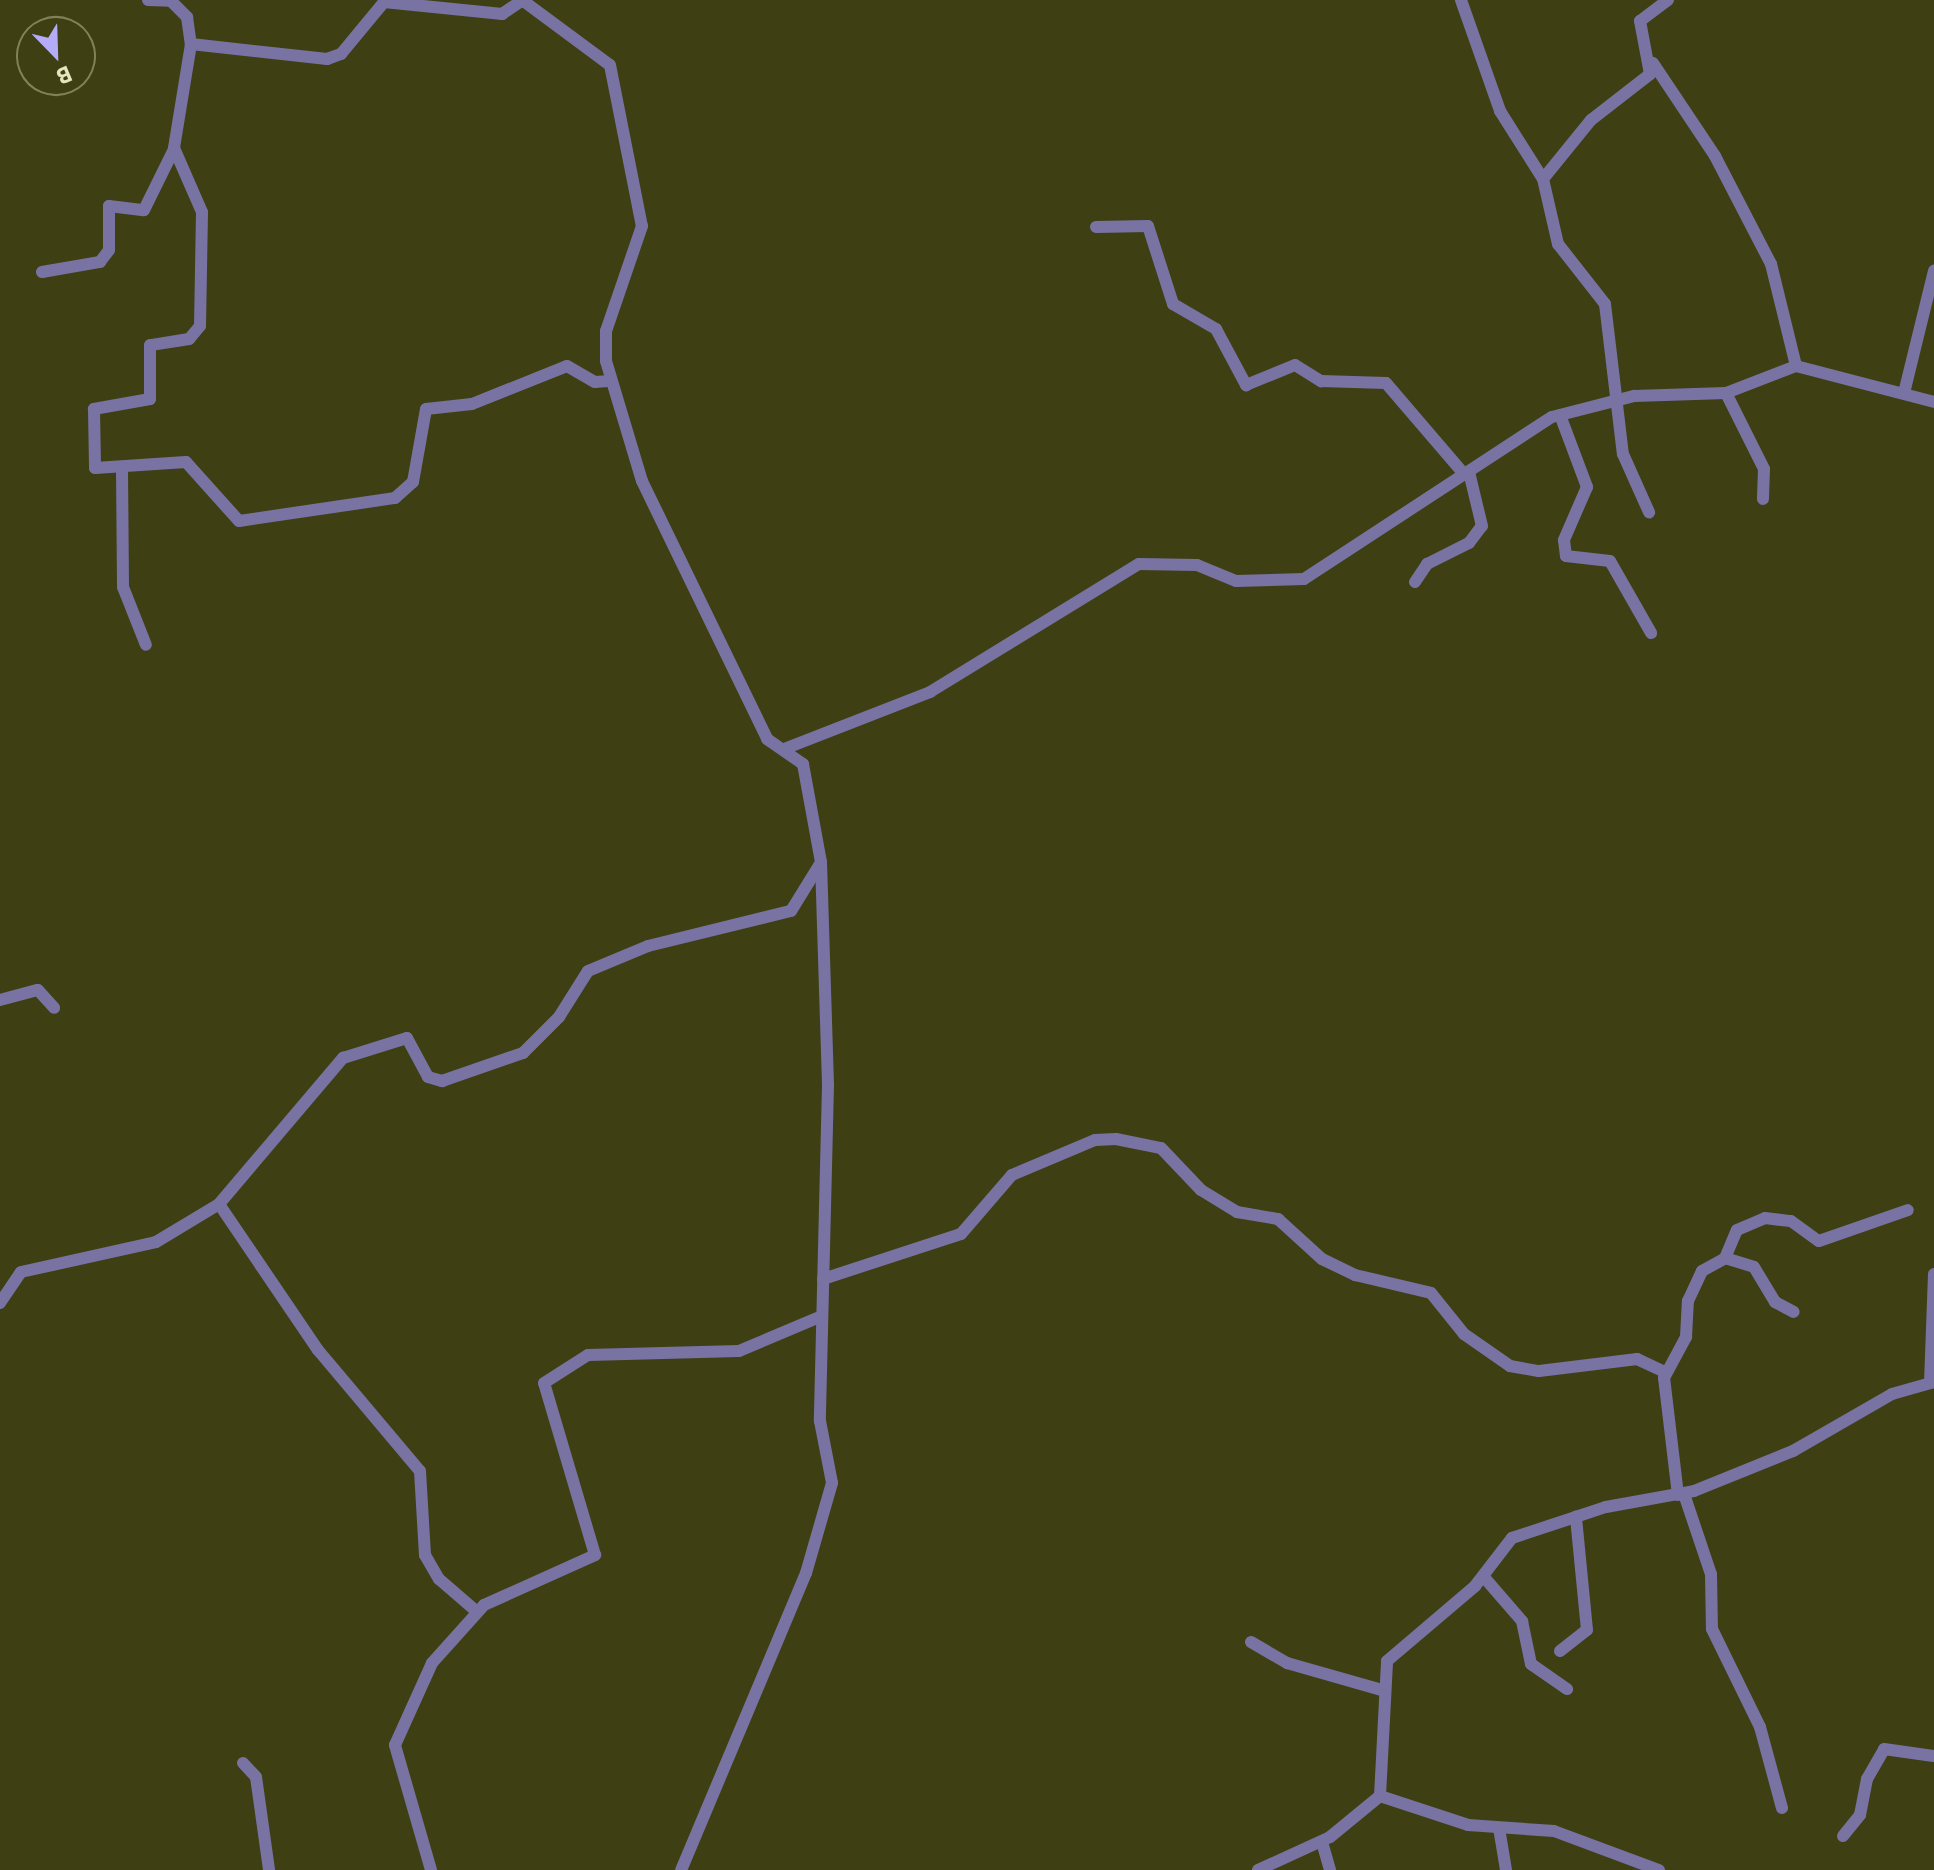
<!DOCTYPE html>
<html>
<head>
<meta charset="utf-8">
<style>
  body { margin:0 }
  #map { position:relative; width:1934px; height:1870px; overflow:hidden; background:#3f3f14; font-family:"Open Sans",sans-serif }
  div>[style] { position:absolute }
  .minor>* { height:12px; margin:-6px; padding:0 6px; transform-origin:6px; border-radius:6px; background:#7973a3 }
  span { translate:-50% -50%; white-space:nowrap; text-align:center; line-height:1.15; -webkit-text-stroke:8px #3f3f14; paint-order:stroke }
  .north { position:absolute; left:16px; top:16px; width:80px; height:80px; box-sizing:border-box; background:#3f3f14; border:2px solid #818258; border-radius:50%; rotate:157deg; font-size:22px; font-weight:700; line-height:32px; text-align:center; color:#e4e6be }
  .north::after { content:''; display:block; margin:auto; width:28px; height:36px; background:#b5acf8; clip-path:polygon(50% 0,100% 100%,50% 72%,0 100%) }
</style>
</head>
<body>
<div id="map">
  <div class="minor">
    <div style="left:148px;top:0;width:23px;rotate:2deg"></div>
    <div style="left:171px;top:1px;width:23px;rotate:45deg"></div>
    <div style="left:187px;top:17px;width:27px;rotate:82deg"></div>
    <div style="left:191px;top:44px;width:105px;rotate:99.3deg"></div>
    <div style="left:174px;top:148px;width:70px;rotate:66.4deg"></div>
    <div style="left:202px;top:212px;width:114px;rotate:91deg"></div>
    <div style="left:200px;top:326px;width:17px;rotate:130deg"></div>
    <div style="left:189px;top:339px;width:39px;rotate:171deg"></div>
    <div style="left:150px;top:345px;width:54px;rotate:90deg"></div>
    <div style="left:150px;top:399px;width:57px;rotate:169.9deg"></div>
    <div style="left:94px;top:409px;width:59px;rotate:89deg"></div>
    <div style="left:95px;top:468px;width:91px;rotate:-3.8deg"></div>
    <div style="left:186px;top:462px;width:79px;rotate:48.1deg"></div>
    <div style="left:239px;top:521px;width:158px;rotate:-8.4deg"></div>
    <div style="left:395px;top:498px;width:24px;rotate:-42deg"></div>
    <div style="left:413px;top:482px;width:74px;rotate:-79.9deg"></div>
    <div style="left:426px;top:409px;width:46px;rotate:-6.2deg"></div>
    <div style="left:472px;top:404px;width:102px;rotate:-21.8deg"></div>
    <div style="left:567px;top:366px;width:32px;rotate:30deg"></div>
    <div style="left:595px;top:382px;width:16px;rotate:-4deg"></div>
    <div style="left:522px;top:0;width:109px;rotate:36.5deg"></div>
    <div style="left:610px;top:65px;width:164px;rotate:78.8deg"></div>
    <div style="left:642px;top:226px;width:111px;rotate:108.9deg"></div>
    <div style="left:606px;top:331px;width:30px;rotate:90deg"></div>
    <div style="left:606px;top:361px;width:125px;rotate:73.3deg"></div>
    <div style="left:642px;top:481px;width:287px;rotate:64.1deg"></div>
    <div style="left:767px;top:739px;width:44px;rotate:34.8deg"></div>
    <div style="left:803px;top:764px;width:100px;rotate:79.6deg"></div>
    <div style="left:821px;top:862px;width:223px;rotate:88.2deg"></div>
    <div style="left:828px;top:1085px;width:336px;rotate:91.4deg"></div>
    <div style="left:820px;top:1421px;width:63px;rotate:79deg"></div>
    <div style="left:832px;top:1483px;width:94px;rotate:106.1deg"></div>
    <div style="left:806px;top:1573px;width:322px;rotate:112.8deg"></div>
    <div style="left:1461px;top:0;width:118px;rotate:70.6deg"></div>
    <div style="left:1500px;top:111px;width:80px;rotate:57.7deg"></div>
    <div style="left:1543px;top:179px;width:67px;rotate:77deg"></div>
    <div style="left:1558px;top:244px;width:76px;rotate:51.9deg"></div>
    <div style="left:1605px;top:304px;width:151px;rotate:83.2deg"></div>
    <div style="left:1623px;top:454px;width:64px;rotate:65.9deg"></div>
    <div style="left:191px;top:44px;width:137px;rotate:6.3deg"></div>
    <div style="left:327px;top:59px;width:15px;rotate:-20deg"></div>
    <div style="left:341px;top:54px;width:67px;rotate:-50.4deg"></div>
    <div style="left:384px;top:2px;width:119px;rotate:5.8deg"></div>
    <div style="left:502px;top:14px;width:25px;rotate:-34deg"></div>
    <div style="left:1653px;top:63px;width:112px;rotate:56.3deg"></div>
    <div style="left:1715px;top:156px;width:122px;rotate:62.6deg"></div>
    <div style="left:1771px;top:264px;width:105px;rotate:76.2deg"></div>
    <div style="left:1543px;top:179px;width:76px;rotate:-50.9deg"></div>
    <div style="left:1591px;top:120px;width:75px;rotate:-37.9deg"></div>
    <div style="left:1650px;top:74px;width:54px;rotate:-100.7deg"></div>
    <div style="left:1640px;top:21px;width:35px;rotate:-37deg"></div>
    <div style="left:1096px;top:227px;width:52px;rotate:-1.1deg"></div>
    <div style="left:1148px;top:226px;width:82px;rotate:72.2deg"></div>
    <div style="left:1173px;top:304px;width:50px;rotate:30.2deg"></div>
    <div style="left:1216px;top:329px;width:64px;rotate:61.8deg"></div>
    <div style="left:1246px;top:385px;width:53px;rotate:-22.2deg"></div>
    <div style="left:1295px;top:365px;width:31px;rotate:32deg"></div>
    <div style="left:1321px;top:381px;width:65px;rotate:1.8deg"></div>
    <div style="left:1386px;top:383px;width:120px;rotate:49.4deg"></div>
    <div style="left:42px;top:272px;width:59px;rotate:-9.8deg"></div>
    <div style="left:100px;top:262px;width:15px;rotate:-53deg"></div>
    <div style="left:109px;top:250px;width:44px;rotate:-90deg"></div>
    <div style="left:109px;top:206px;width:35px;rotate:7deg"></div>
    <div style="left:144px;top:210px;width:66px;rotate:-63.8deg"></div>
    <div style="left:1905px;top:389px;width:122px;rotate:-76.2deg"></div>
    <div style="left:1726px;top:393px;width:85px;rotate:63.4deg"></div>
    <div style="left:1764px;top:469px;width:30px;rotate:92deg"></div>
    <div style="left:1560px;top:415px;width:77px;rotate:69.4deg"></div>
    <div style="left:1587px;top:487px;width:58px;rotate:113.5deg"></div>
    <div style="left:1564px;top:540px;width:16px;rotate:83deg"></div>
    <div style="left:1566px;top:556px;width:44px;rotate:6.5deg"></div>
    <div style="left:1610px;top:561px;width:83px;rotate:60.3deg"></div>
    <div style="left:122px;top:470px;width:117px;rotate:89.5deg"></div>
    <div style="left:123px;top:587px;width:62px;rotate:68.4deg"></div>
    <div style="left:1415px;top:582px;width:22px;rotate:-56deg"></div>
    <div style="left:1427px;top:564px;width:47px;rotate:-26.6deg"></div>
    <div style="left:1469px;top:543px;width:21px;rotate:-53deg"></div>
    <div style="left:1482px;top:526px;width:56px;rotate:-103.5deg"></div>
    <div style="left:784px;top:749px;width:157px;rotate:-21.3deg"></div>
    <div style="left:930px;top:692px;width:245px;rotate:-31.5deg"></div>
    <div style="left:1139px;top:564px;width:58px;rotate:1deg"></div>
    <div style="left:1197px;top:565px;width:42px;rotate:22.3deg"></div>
    <div style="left:1236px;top:581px;width:68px;rotate:-1.7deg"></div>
    <div style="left:1304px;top:579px;width:296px;rotate:-33.2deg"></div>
    <div style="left:1552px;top:417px;width:85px;rotate:-14.4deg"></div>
    <div style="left:1634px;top:396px;width:92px;rotate:-1.9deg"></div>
    <div style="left:1726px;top:393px;width:75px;rotate:-21.1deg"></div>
    <div style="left:1796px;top:366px;width:143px;rotate:14.6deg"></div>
    <div style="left:0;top:1000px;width:39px;rotate:-15deg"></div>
    <div style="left:38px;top:990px;width:24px;rotate:48deg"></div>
    <div style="left:219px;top:1204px;width:176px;rotate:55.9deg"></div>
    <div style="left:318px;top:1350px;width:158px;rotate:49.9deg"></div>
    <div style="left:420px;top:1471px;width:84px;rotate:86.6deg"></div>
    <div style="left:425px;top:1555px;width:28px;rotate:60deg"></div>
    <div style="left:439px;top:1579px;width:49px;rotate:40.9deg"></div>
    <div style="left:1725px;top:1258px;width:30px;rotate:17deg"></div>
    <div style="left:1754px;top:1267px;width:41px;rotate:59deg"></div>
    <div style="left:1775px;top:1302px;width:21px;rotate:28deg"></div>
    <div style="left:823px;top:1279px;width:145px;rotate:-18.1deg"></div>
    <div style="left:961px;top:1234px;width:78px;rotate:-49.2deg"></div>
    <div style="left:1012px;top:1175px;width:90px;rotate:-22.9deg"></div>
    <div style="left:1095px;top:1140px;width:21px;rotate:-3deg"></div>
    <div style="left:1116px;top:1139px;width:46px;rotate:11.3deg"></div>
    <div style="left:1161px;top:1148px;width:58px;rotate:46.4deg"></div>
    <div style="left:1201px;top:1190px;width:42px;rotate:31.4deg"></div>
    <div style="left:1237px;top:1212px;width:42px;rotate:9.7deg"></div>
    <div style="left:1278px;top:1219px;width:59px;rotate:42.3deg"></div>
    <div style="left:1322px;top:1259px;width:37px;rotate:26deg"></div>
    <div style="left:1355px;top:1275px;width:78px;rotate:13.3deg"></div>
    <div style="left:1431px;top:1293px;width:53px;rotate:51.2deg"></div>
    <div style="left:1464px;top:1334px;width:56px;rotate:34.8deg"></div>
    <div style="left:1510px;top:1366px;width:29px;rotate:10deg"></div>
    <div style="left:1539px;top:1371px;width:99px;rotate:-7deg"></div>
    <div style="left:1637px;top:1359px;width:31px;rotate:25deg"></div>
    <div style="left:0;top:1303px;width:37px;rotate:-56deg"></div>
    <div style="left:21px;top:1272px;width:138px;rotate:-12.5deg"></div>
    <div style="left:156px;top:1242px;width:74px;rotate:-31.1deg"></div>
    <div style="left:219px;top:1204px;width:192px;rotate:-49.7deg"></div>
    <div style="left:343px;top:1058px;width:67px;rotate:-17.4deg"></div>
    <div style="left:407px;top:1038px;width:44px;rotate:61.7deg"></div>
    <div style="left:428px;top:1077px;width:15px;rotate:16deg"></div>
    <div style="left:442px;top:1081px;width:86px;rotate:-19.1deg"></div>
    <div style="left:523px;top:1053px;width:51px;rotate:-45deg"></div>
    <div style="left:559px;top:1017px;width:54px;rotate:-57.8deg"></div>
    <div style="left:588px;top:971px;width:65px;rotate:-22.6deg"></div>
    <div style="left:648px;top:946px;width:147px;rotate:-13.8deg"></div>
    <div style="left:791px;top:911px;width:55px;rotate:-58.3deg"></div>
    <div style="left:1930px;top:1383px;width:109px;rotate:-87.9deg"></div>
    <div style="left:1684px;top:1494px;width:84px;rotate:71.4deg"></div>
    <div style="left:1711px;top:1574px;width:55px;rotate:89deg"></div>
    <div style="left:1712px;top:1629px;width:109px;rotate:63.9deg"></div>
    <div style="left:1760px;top:1727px;width:84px;rotate:74.8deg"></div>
    <div style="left:1678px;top:1495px;width:118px;rotate:-96.8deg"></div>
    <div style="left:1664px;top:1378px;width:47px;rotate:-61.8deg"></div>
    <div style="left:1686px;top:1337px;width:36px;rotate:-87deg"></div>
    <div style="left:1688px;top:1301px;width:33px;rotate:-65deg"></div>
    <div style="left:1702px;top:1271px;width:26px;rotate:-29deg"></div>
    <div style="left:1725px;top:1258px;width:30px;rotate:-67deg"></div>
    <div style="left:1737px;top:1230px;width:30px;rotate:-23deg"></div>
    <div style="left:1765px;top:1218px;width:26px;rotate:7deg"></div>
    <div style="left:1791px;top:1221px;width:34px;rotate:36deg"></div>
    <div style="left:1819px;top:1241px;width:94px;rotate:-19.2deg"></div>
    <div style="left:1483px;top:1576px;width:60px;rotate:49.1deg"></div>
    <div style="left:1522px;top:1621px;width:44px;rotate:78.2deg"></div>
    <div style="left:1531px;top:1664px;width:44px;rotate:34.8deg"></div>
    <div style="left:1251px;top:1642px;width:42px;rotate:30.3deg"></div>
    <div style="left:1287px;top:1663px;width:99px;rotate:15.9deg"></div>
    <div style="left:1560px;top:1651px;width:34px;rotate:-38deg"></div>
    <div style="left:1587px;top:1630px;width:114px;rotate:-95.6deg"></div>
    <div style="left:243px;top:1763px;width:19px;rotate:47deg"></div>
    <div style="left:256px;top:1777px;width:94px;rotate:82deg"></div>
    <div style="left:1380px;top:1796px;width:135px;rotate:-87deg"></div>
    <div style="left:1387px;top:1661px;width:116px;rotate:-40.4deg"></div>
    <div style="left:1475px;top:1586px;width:61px;rotate:-52.4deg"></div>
    <div style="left:1512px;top:1538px;width:99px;rotate:-18.3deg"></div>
    <div style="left:1606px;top:1507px;width:89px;rotate:-10.3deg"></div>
    <div style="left:1694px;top:1491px;width:107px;rotate:-22deg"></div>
    <div style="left:1793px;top:1451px;width:114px;rotate:-29.9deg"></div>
    <div style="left:1892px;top:1394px;width:44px;rotate:-15.9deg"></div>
    <div style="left:1499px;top:1828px;width:43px;rotate:80.5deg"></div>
    <div style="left:1843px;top:1836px;width:27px;rotate:-51deg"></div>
    <div style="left:1860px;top:1815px;width:37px;rotate:-79deg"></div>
    <div style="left:1867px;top:1779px;width:34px;rotate:-60deg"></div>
    <div style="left:1884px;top:1749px;width:50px;rotate:8deg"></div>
    <div style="left:1322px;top:1842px;width:29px;rotate:74deg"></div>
    <div style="left:431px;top:1870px;width:130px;rotate:-106.1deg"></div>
    <div style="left:395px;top:1745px;width:90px;rotate:-65.7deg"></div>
    <div style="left:432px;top:1663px;width:78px;rotate:-48.1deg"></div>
    <div style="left:484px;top:1605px;width:122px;rotate:-24.2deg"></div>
    <div style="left:595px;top:1555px;width:179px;rotate:-106.5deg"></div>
    <div style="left:544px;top:1383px;width:52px;rotate:-32.5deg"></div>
    <div style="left:588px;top:1355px;width:151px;rotate:-1.5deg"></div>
    <div style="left:739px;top:1351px;width:90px;rotate:-22.9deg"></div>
    <div style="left:1258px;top:1870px;width:79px;rotate:-24.6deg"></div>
    <div style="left:1330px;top:1837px;width:65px;rotate:-39.4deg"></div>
    <div style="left:1380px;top:1796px;width:93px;rotate:18.2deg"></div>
    <div style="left:1468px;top:1825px;width:86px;rotate:4deg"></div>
    <div style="left:1554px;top:1831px;width:112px;rotate:20.4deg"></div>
  </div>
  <div class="north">B</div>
</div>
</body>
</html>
